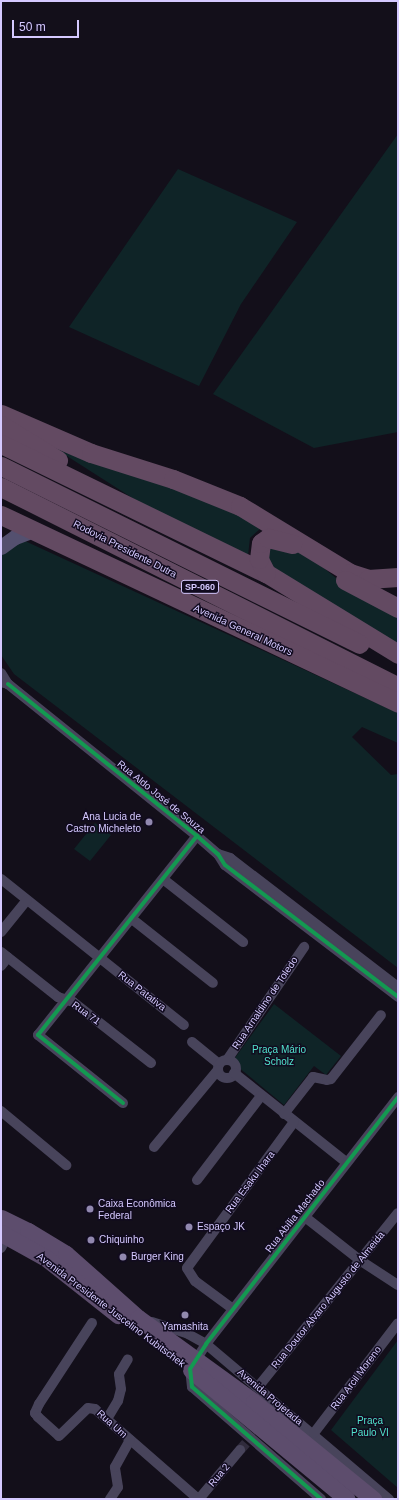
<!DOCTYPE html>
<html>
<head>
<meta charset="utf-8">
<style>
  body { margin:0 }
  #map { position:relative; width:399px; height:1500px; overflow:hidden; background:#130f1a; font-family:Helvetica,sans-serif }
  div>[style] { position:absolute }
  .green>* { inset:0; background:#0f2427 }
  .street-tunnel>* { height:10px; margin-top:-5px; transform-origin:0; background:repeating-linear-gradient(90deg,#302b3c 0 10px,transparent 0 15px) }
  .street>* { height:10px; margin:-5px; padding:0 5px; transform-origin:5px; border-radius:5px; background:#48445b }
  .street>.ring { margin:-5px; padding:0; box-sizing:content-box; background:none; border:10px solid #48445b; border-radius:50% }
  .secondary>* { height:15px; margin:-7.5px; padding:0 7.5px; transform-origin:7.5px; border-radius:7.5px; background:#54506f }
  .primary>* { height:17px; margin:-8.5px; padding:0 8.5px; transform-origin:8.5px; border-radius:8.5px; background:#5d4d6d }
  .highway>* { height:19px; margin:-9.5px; padding:0 9.5px; transform-origin:9.5px; border-radius:9.5px; background:#634a62 }
  .cycleway>* { height:4px; margin:-2px; padding:0 2px; transform-origin:2px; border-radius:2px; background:#139951 }
  .dots>* { width:11px; height:11px; translate:-50% -50%; box-sizing:border-box; border:2px solid #110b1f; border-radius:50% }
  span { translate:-50% -50%; white-space:nowrap; text-align:center; line-height:1.15; -webkit-text-stroke:3px #110b1f; paint-order:stroke }
  .shield-label span { padding:1px 3px; background:#110b1f; border:1px solid; border-radius:3px; -webkit-text-stroke-width:0 }
  .shield-label { font-size:9px; color:#d5c9ff; font-weight:700 }
  .street-label { font-size:10px; color:#d5c9ff }
  .poi-label { font-size:10px; color:#d5c9ff }
  .right { translate:-100% -50%; text-align:right }
  .left { translate:0 -50%; text-align:left }
  .park-label { font-size:10px; color:#51e3cd }
  .frame { position:absolute; inset:0; border:2px solid #d5c9ff; pointer-events:none }
  .scale { position:absolute; left:12px; top:20px; width:67px; height:18px; box-sizing:border-box; border:2px solid #d5c9ff; border-top:0; padding-left:5px; font-size:12px; line-height:14px; white-space:nowrap; color:#d5c9ff; -webkit-text-stroke:3px #110b1f; paint-order:stroke }
</style>
</head>
<body>
<div id="map">
  <div class="green">
    <div style="clip-path:polygon(398px 134px,398px 432px,314px 448px,213px 394px)"></div>
    <div style="clip-path:polygon(178px 169px,297px 222px,241px 304px,199px 386px,69px 327px)"></div>
    <div style="clip-path:polygon(34px 435px,177px 482px,261px 528px,250px 538px,248px 556px,145px 506px)"></div>
    <div style="clip-path:polygon(268px 538px,309px 556px,336px 578px,398px 612px,398px 648px,266px 573px)"></div>
    <div style="clip-path:polygon(25px 541px,398px 713px,398px 743px,362px 727px,352px 737px,391px 775px,398px 774px,398px 968px,14px 674px,1px 655px,1px 555px,5px 548px)"></div>
    <div style="clip-path:polygon(95px 823px,111px 835px,90px 861px,74px 849px)"></div>
    <div style="clip-path:polygon(274px 1004px,341px 1056px,326px 1075px,314px 1066px,284px 1105px,232px 1062px)"></div>
    <div style="clip-path:polygon(398px 1340px,398px 1488px,331px 1430px)"></div>
  </div>
  <div class="street-tunnel">
    <div style="left:240px;top:1450px;width:9px;rotate:-49deg"></div>
  </div>
  <div class="street">
    <div style="left:1px;top:673px;width:13px;rotate:58deg"></div>
    <div style="left:8px;top:684px;width:7px;rotate:-164deg"></div>
    <div style="left:8px;top:684px;width:243px;rotate:38.8deg"></div>
    <div style="left:197px;top:836px;width:28px;rotate:41deg"></div>
    <div style="left:218px;top:854px;width:13px;rotate:58deg"></div>
    <div style="left:225px;top:865px;width:218px;rotate:37.3deg"></div>
    <div style="left:218px;top:854px;width:13px;rotate:18deg"></div>
    <div style="left:230px;top:858px;width:212px;rotate:37.5deg"></div>
    <div style="left:1px;top:879px;width:234px;rotate:38.6deg"></div>
    <div style="left:163px;top:879px;width:102px;rotate:38.2deg"></div>
    <div style="left:132px;top:919px;width:103px;rotate:38.3deg"></div>
    <div style="left:1px;top:932px;width:41px;rotate:-50.9deg"></div>
    <div style="left:1px;top:952px;width:73px;rotate:38.3deg"></div>
    <div style="left:58px;top:997px;width:16px;rotate:18deg"></div>
    <div style="left:73px;top:1002px;width:99px;rotate:38deg"></div>
    <div style="left:1px;top:966px;width:11px;rotate:-52deg"></div>
    <div style="left:192px;top:1042px;width:35px;rotate:39deg"></div>
    <div style="left:227px;top:1060px;width:137px;rotate:-55.7deg"></div>
    <div class="ring" style="left:218px;top:1060px;width:8px;height:8px"></div>
    <div style="left:234px;top:1073px;width:143px;rotate:38.5deg"></div>
    <div style="left:123px;top:1103px;width:109px;rotate:-141.3deg"></div>
    <div style="left:38px;top:1035px;width:255px;rotate:-51.4deg"></div>
    <div style="left:1px;top:1111px;width:85px;rotate:39.7deg"></div>
    <div style="left:284px;top:1114px;width:47px;rotate:-51.9deg"></div>
    <div style="left:313px;top:1077px;width:14px;rotate:12deg"></div>
    <div style="left:327px;top:1080px;width:4px;rotate:-14deg"></div>
    <div style="left:331px;top:1079px;width:81px;rotate:-52deg"></div>
    <div style="left:154px;top:1147px;width:100px;rotate:-50.3deg"></div>
    <div style="left:197px;top:1180px;width:106px;rotate:-52.7deg"></div>
    <div style="left:305px;top:1217px;width:71px;rotate:38.2deg"></div>
    <div style="left:361px;top:1261px;width:44px;rotate:33deg"></div>
    <div style="left:1px;top:1248px;width:17px;rotate:-62deg"></div>
    <div style="left:233px;top:1309px;width:47px;rotate:-143.6deg"></div>
    <div style="left:195px;top:1281px;width:15px;rotate:-122deg"></div>
    <div style="left:187px;top:1268px;width:181px;rotate:-53.8deg"></div>
    <div style="left:152px;top:1322px;width:38px;rotate:18deg"></div>
    <div style="left:188px;top:1334px;width:21px;rotate:29deg"></div>
    <div style="left:206px;top:1344px;width:240px;rotate:40.3deg"></div>
    <div style="left:92px;top:1323px;width:97px;rotate:123.2deg"></div>
    <div style="left:39px;top:1404px;width:10px;rotate:114deg"></div>
    <div style="left:35px;top:1413px;width:5px;rotate:53deg"></div>
    <div style="left:38px;top:1417px;width:28px;rotate:42deg"></div>
    <div style="left:59px;top:1436px;width:40px;rotate:-44deg"></div>
    <div style="left:88px;top:1408px;width:7px;rotate:8deg"></div>
    <div style="left:95px;top:1409px;width:137px;rotate:41.1deg"></div>
    <div style="left:258px;top:1387px;width:223px;rotate:-51.2deg"></div>
    <div style="left:107px;top:1419px;width:21px;rotate:-59deg"></div>
    <div style="left:118px;top:1401px;width:12px;rotate:-76deg"></div>
    <div style="left:121px;top:1389px;width:15px;rotate:-98deg"></div>
    <div style="left:119px;top:1374px;width:17px;rotate:-59deg"></div>
    <div style="left:314px;top:1433px;width:138px;rotate:-52.6deg"></div>
    <div style="left:110px;top:1499px;width:14px;rotate:-56deg"></div>
    <div style="left:118px;top:1487px;width:20px;rotate:-99deg"></div>
    <div style="left:115px;top:1467px;width:31px;rotate:-61deg"></div>
    <div style="left:199px;top:1499px;width:64px;rotate:-50.1deg"></div>
    <div style="left:321px;top:1499px;width:171px;rotate:-139deg"></div>
    <div style="left:192px;top:1387px;width:18px;rotate:-96deg"></div>
    <div style="left:190px;top:1369px;width:30px;rotate:-57deg"></div>
    <div style="left:206px;top:1344px;width:313px;rotate:-52.1deg"></div>
  </div>
  <div class="secondary">
    <div style="left:1px;top:547px;width:17px;rotate:-36deg"></div>
    <div style="left:15px;top:537px;width:19px;rotate:-21deg"></div>
  </div>
  <div class="primary">
    <div style="left:1px;top:1218px;width:30px;rotate:26deg"></div>
    <div style="left:28px;top:1231px;width:44px;rotate:31.2deg"></div>
    <div style="left:66px;top:1254px;width:96px;rotate:41.6deg"></div>
    <div style="left:138px;top:1318px;width:143px;rotate:35.9deg"></div>
    <div style="left:254px;top:1402px;width:154px;rotate:39.2deg"></div>
    <div style="left:1px;top:1233px;width:51px;rotate:29.1deg"></div>
    <div style="left:46px;top:1258px;width:92px;rotate:38.4deg"></div>
    <div style="left:191px;top:1370px;width:202px;rotate:39.6deg"></div>
  </div>
  <div class="highway">
    <div style="left:1px;top:414px;width:98px;rotate:23.4deg"></div>
    <div style="left:91px;top:453px;width:86px;rotate:17.6deg"></div>
    <div style="left:173px;top:479px;width:72px;rotate:21.9deg"></div>
    <div style="left:240px;top:506px;width:129px;rotate:31.3deg"></div>
    <div style="left:350px;top:573px;width:19px;rotate:18deg"></div>
    <div style="left:368px;top:579px;width:30px;rotate:-4deg"></div>
    <div style="left:1px;top:425px;width:67px;rotate:31.6deg"></div>
    <div style="left:1px;top:444px;width:295px;rotate:26deg"></div>
    <div style="left:266px;top:573px;width:155px;rotate:31.5deg"></div>
    <div style="left:1px;top:466px;width:400px;rotate:26.4deg"></div>
    <div style="left:1px;top:487px;width:445px;rotate:26.7deg"></div>
    <div style="left:1px;top:515px;width:439px;rotate:25.3deg"></div>
    <div style="left:266px;top:573px;width:16px;rotate:-117deg"></div>
    <div style="left:259px;top:559px;width:16px;rotate:-83deg"></div>
    <div style="left:261px;top:543px;width:9px;rotate:-36deg"></div>
    <div style="left:268px;top:538px;width:25px;rotate:14deg"></div>
    <div style="left:345px;top:580px;width:60px;rotate:27.8deg"></div>
  </div>
  <div class="cycleway">
    <div style="left:8px;top:684px;width:243px;rotate:38.8deg"></div>
    <div style="left:197px;top:836px;width:28px;rotate:41deg"></div>
    <div style="left:218px;top:854px;width:13px;rotate:58deg"></div>
    <div style="left:225px;top:865px;width:218px;rotate:37.3deg"></div>
    <div style="left:123px;top:1103px;width:109px;rotate:-141.3deg"></div>
    <div style="left:38px;top:1035px;width:255px;rotate:-51.4deg"></div>
    <div style="left:321px;top:1499px;width:171px;rotate:-139deg"></div>
    <div style="left:192px;top:1387px;width:18px;rotate:-96deg"></div>
    <div style="left:190px;top:1369px;width:30px;rotate:-57deg"></div>
    <div style="left:206px;top:1344px;width:313px;rotate:-52.1deg"></div>
  </div>
  <div class="dots">
    <div style="left:149px;top:822px;background:#9188af"></div>
    <div style="left:90px;top:1209px;background:#9188af"></div>
    <div style="left:189px;top:1227px;background:#9188af"></div>
    <div style="left:91px;top:1240px;background:#9188af"></div>
    <div style="left:123px;top:1257px;background:#9188af"></div>
    <div style="left:185px;top:1315px;background:#9188af"></div>
  </div>
  <div class="shield-label">
    <span style="left:200px;top:587px">SP-060</span>
  </div>
  <div class="street-label">
    <span style="left:125px;top:549px;rotate:27deg">Rodovia Presidente Dutra</span>
    <span style="left:243px;top:630px;rotate:25deg">Avenida General Motors</span>
    <span style="left:161px;top:797px;rotate:39deg">Rua Aldo José de Souza</span>
    <span style="left:142px;top:991px;rotate:38deg">Rua Patativa</span>
    <span style="left:265px;top:1003px;rotate:-56deg">Rua Arnaldino de Toledo</span>
    <span style="left:86px;top:1013px;rotate:36deg">Rua 71</span>
    <span style="left:250px;top:1182px;rotate:-53deg">Rua Esaku Ihara</span>
    <span style="left:295px;top:1216px;rotate:-52deg">Rua Abília Machado</span>
    <span style="left:328px;top:1300px;rotate:-51deg">Rua Doutor Alvaro Augusto de Almeida</span>
    <span style="left:111px;top:1310px;rotate:37deg">Avenida Presidente Juscelino Kubitschek</span>
    <span style="left:356px;top:1378px;rotate:-53deg">Rua Arcil Moreno</span>
    <span style="left:270px;top:1397px;rotate:40deg">Avenida Projetada</span>
    <span style="left:112px;top:1424px;rotate:42deg">Rua Um</span>
    <span style="left:219px;top:1475px;rotate:-50deg">Rua 2</span>
  </div>
  <div class="poi-label">
    <span class="right" style="left:141px;top:822px">Ana Lucia de<br>Castro Micheleto</span>
    <span class="left" style="left:98px;top:1209px">Caixa Econômica<br>Federal</span>
    <span class="left" style="left:197px;top:1227px">Espaço JK</span>
    <span class="left" style="left:99px;top:1240px">Chiquinho</span>
    <span class="left" style="left:131px;top:1257px">Burger King</span>
    <span style="left:185px;top:1327px">Yamashita</span>
  </div>
  <div class="park-label">
    <span style="left:279px;top:1055px">Praça Mário<br>Scholz</span>
    <span style="left:370px;top:1426px">Praça<br>Paulo VI</span>
  </div>
  <div class="frame"></div>
  <div class="scale">50 m</div>
</div>
</body>
</html>
